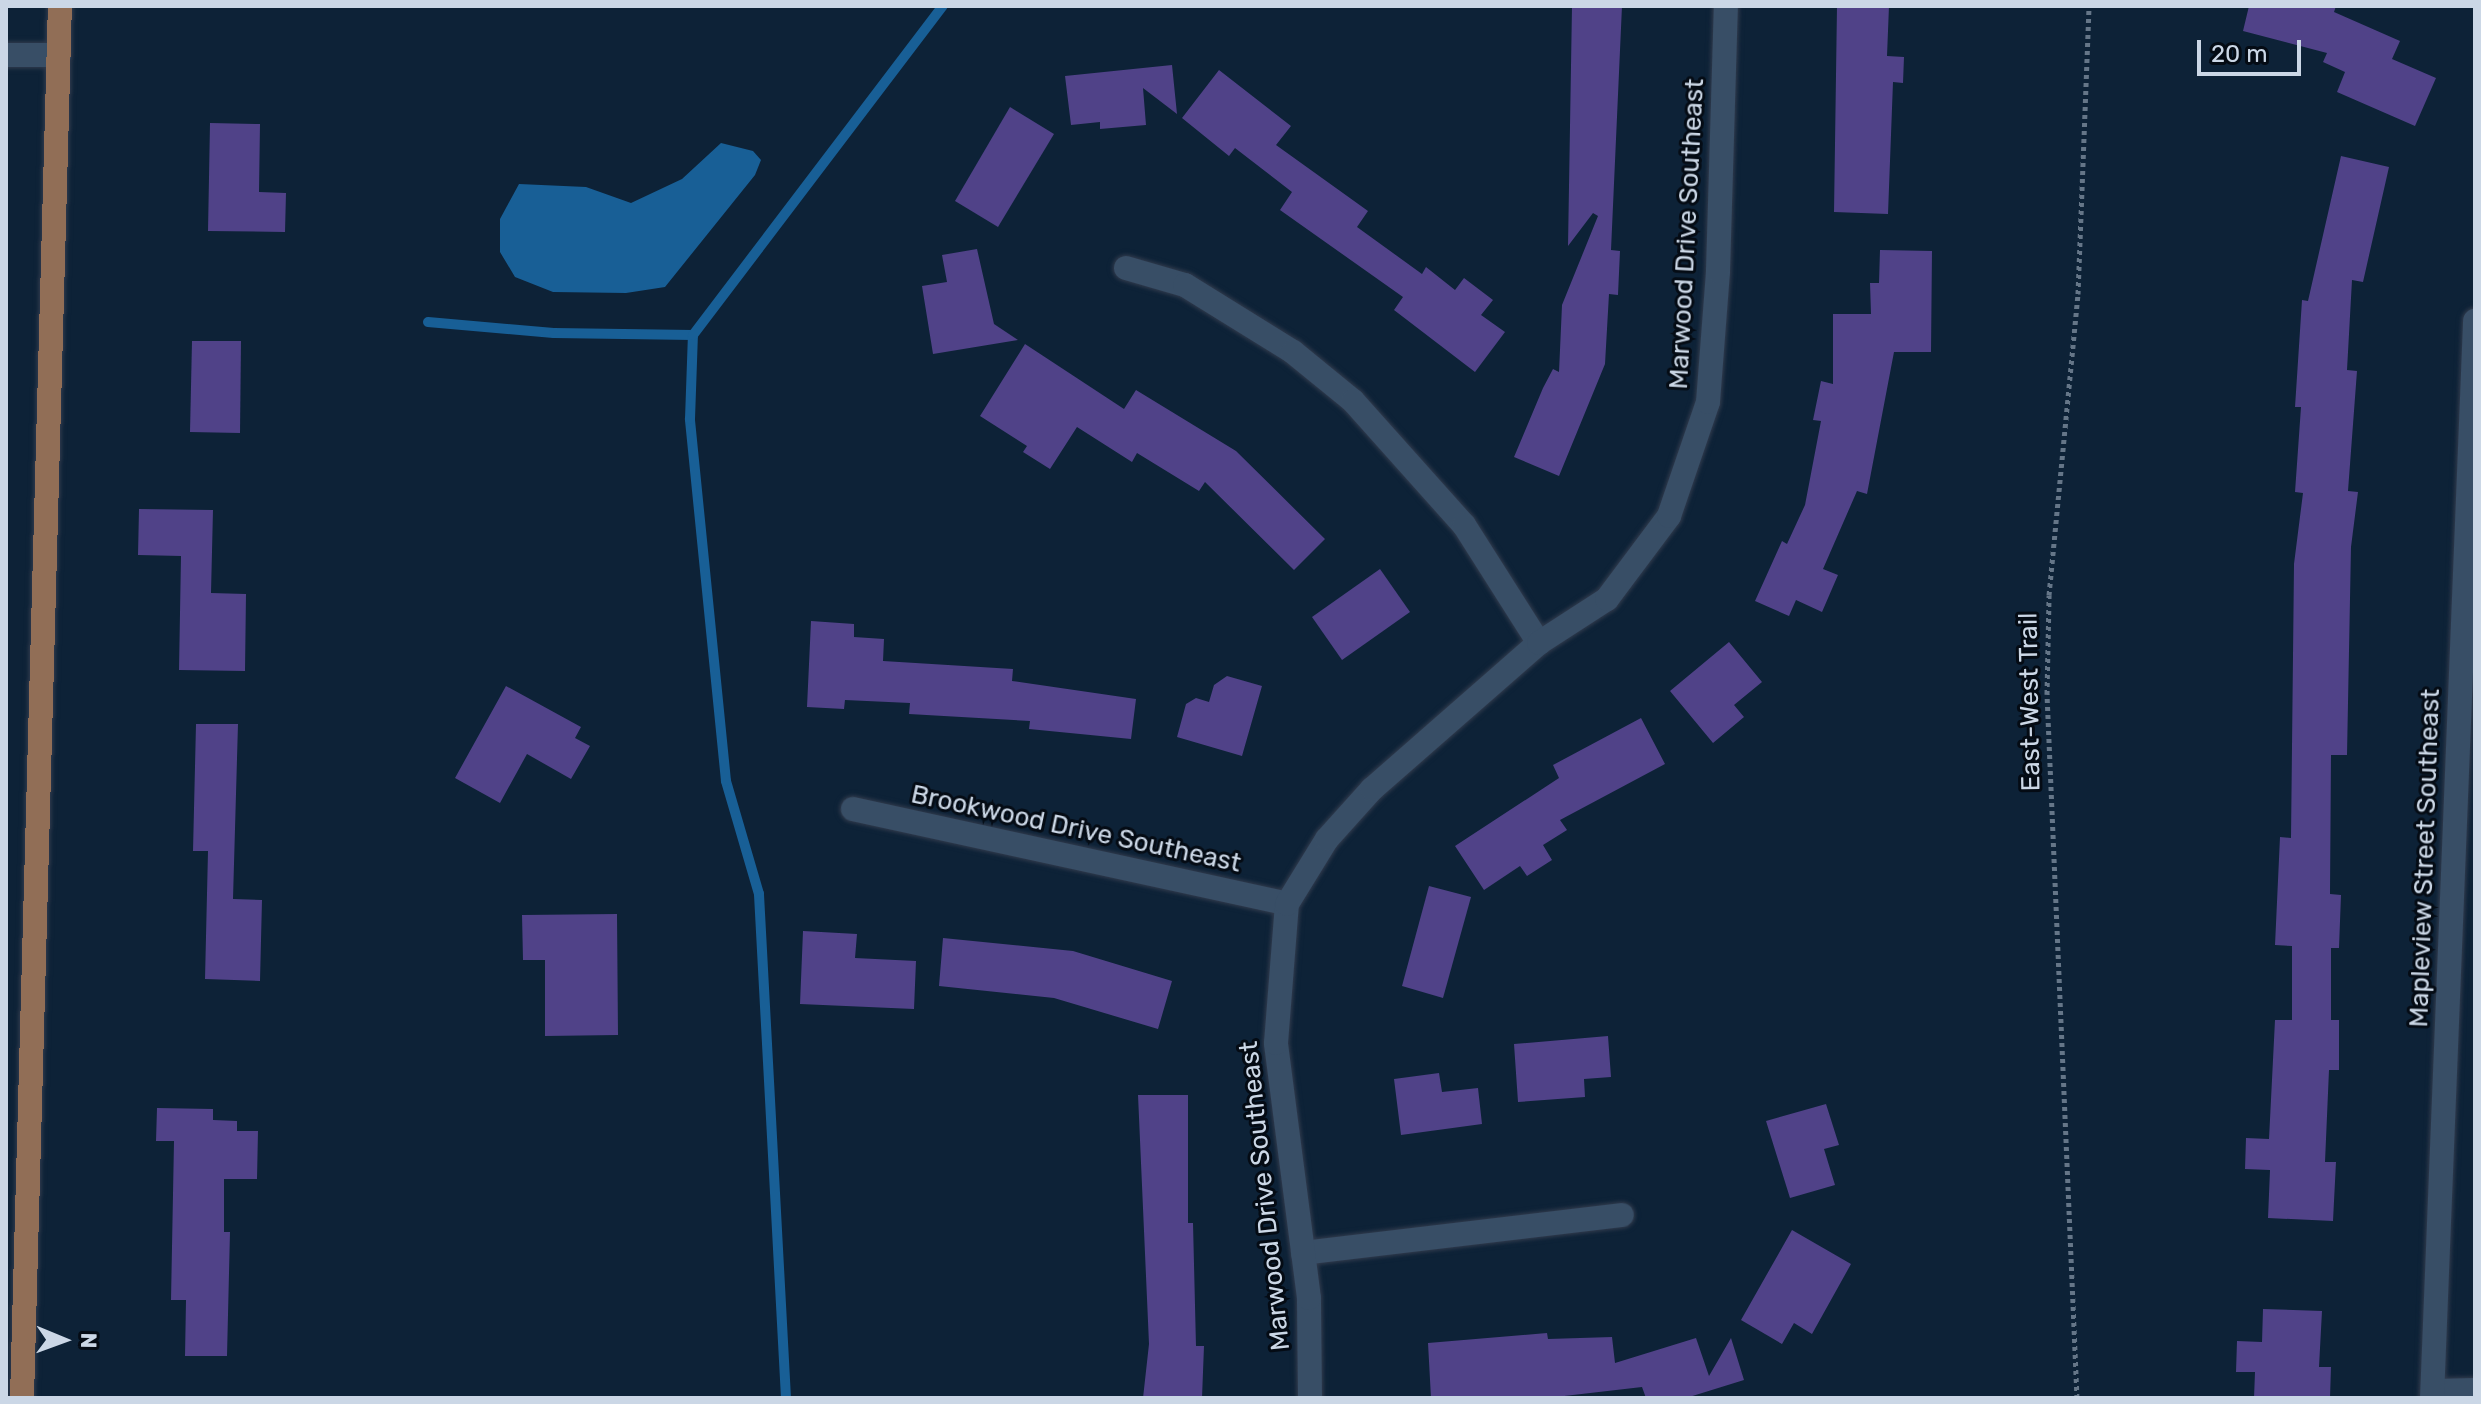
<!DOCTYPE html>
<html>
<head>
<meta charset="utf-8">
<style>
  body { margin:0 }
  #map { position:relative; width:2481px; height:1404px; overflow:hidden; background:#0d2237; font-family:Rubik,sans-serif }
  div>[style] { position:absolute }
  .water>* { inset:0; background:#185f96 }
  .stream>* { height:10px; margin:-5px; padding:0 5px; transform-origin:5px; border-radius:5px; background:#185f96 }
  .building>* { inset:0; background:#504288 }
  .path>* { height:5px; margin-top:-2.5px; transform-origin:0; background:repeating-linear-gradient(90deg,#657688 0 4px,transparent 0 8px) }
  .roads { filter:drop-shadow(0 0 2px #313b4d) drop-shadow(0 0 2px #313b4d) }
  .minor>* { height:24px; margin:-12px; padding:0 12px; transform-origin:12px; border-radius:12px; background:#384e66 }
  .major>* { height:24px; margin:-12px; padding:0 12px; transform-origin:12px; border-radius:12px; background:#916e56 }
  span { translate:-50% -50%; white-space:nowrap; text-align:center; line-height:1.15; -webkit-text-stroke:6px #040b14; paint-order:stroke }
  .street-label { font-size:26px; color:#cbd7e6 }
  .frame { position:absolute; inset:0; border:8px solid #cbd7e6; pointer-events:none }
  .north { position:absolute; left:24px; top:1300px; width:80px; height:80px; -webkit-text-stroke:6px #040b14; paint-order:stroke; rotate:91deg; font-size:22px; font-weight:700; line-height:32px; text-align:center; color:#cbd7e6 }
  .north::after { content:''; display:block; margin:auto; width:28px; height:36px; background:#cbd7e6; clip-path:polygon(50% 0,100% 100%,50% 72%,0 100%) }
  .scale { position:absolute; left:2197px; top:40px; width:104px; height:36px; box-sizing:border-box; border:4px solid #cbd7e6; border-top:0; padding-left:10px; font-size:24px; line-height:28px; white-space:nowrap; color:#cbd7e6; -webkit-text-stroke:6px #040b14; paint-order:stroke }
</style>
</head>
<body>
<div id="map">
  <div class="water">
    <div style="clip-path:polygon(721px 143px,753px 151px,761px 160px,755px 175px,665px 287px,626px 293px,553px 292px,515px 277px,500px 252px,500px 219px,519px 184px,586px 187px,631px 203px,682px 179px)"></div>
  </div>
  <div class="stream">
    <div style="left:428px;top:322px;width:126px;rotate:5deg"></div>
    <div style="left:554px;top:333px;width:139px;rotate:0.8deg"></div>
    <div style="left:786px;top:1398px;width:505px;rotate:-93.07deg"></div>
    <div style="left:759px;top:894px;width:118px;rotate:-106.3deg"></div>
    <div style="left:726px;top:781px;width:364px;rotate:-95.7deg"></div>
    <div style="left:690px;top:419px;width:84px;rotate:-88deg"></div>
    <div style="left:693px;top:335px;width:413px;rotate:-52.8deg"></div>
  </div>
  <div class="building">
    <div style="clip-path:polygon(1572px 6px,1622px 6px,1611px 250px,1620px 251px,1618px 295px,1609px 294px,1605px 364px,1559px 476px,1514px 457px,1543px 388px,1553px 369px,1559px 372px,1562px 305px,1598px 216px,1593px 213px,1568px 246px)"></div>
    <div style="clip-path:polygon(1837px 6px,1889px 6px,1887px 56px,1904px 57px,1903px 83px,1893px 82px,1888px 214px,1834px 212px)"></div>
    <div style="clip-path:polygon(2249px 6px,2336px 6px,2334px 12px,2400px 41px,2392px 59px,2436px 78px,2415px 126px,2337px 92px,2345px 72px,2323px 62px,2327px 53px,2243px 31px)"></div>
    <div style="clip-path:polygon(1172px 65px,1177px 114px,1143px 88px,1146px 125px,1100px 129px,1100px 122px,1071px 125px,1065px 76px)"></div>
    <div style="clip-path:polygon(1219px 70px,1291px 126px,1276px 145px,1368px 211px,1357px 227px,1422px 274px,1426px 267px,1455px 290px,1464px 278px,1493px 300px,1481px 315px,1505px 332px,1475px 372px,1394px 310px,1403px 297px,1280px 210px,1292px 192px,1235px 148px,1229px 156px,1182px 118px)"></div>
    <div style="clip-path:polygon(1010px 107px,1054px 134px,998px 227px,955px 201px)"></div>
    <div style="clip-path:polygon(210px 123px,260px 124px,259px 192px,286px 193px,285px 232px,208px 231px)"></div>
    <div style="clip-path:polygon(2341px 156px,2389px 167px,2363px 282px,2352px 280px,2347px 370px,2357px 371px,2348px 491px,2358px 492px,2351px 547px,2347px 755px,2331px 755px,2330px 894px,2341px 895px,2339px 948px,2331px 948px,2331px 1020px,2339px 1020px,2339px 1070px,2329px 1070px,2325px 1162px,2336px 1162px,2333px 1221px,2268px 1218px,2270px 1170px,2245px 1169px,2246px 1138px,2269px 1139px,2275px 1020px,2292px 1020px,2292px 946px,2275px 945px,2280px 837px,2291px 838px,2294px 564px,2303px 493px,2295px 492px,2301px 407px,2295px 407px,2302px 300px,2308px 301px)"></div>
    <div style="clip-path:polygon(977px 249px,994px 324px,1018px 340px,933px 354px,922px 286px,947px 282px,942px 255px)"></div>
    <div style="clip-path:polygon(1880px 250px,1932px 251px,1931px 352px,1894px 352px,1867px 494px,1857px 491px,1823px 569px,1838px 575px,1822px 612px,1796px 600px,1789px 616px,1755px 601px,1782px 541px,1787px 544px,1805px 505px,1821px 421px,1813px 420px,1821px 381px,1833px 384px,1833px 314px,1871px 314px,1870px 283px,1879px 283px)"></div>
    <div style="clip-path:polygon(192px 341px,241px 341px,240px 433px,190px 432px)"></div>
    <div style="clip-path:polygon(1025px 344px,1124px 409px,1136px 390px,1236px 451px,1325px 539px,1294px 570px,1205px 482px,1199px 491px,1137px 453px,1132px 462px,1077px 427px,1050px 469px,1023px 452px,1027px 446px,980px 416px)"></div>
    <div style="clip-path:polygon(139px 509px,213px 510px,211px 593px,246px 594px,245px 671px,179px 670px,181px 556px,138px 555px)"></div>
    <div style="clip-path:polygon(1380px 569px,1410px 612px,1342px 660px,1312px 617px)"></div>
    <div style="clip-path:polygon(811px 621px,854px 624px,854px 637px,884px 639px,883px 661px,1013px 669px,1012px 681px,1136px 699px,1131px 739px,1029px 729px,1030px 721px,909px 714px,910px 703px,845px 700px,844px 709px,807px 707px)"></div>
    <div style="clip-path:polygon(1729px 642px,1762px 682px,1734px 705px,1744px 717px,1713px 743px,1670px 691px)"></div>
    <div style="clip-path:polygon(1227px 676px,1262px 686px,1242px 756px,1177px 737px,1186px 704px,1196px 698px,1209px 702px,1214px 685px)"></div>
    <div style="clip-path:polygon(506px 686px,581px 727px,575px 738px,590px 746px,571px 779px,527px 754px,500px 803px,455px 778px)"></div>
    <div style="clip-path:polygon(1641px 718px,1665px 764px,1560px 820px,1567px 830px,1543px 845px,1552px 860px,1527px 876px,1520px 866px,1484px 890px,1455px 846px,1559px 778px,1553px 765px)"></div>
    <div style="clip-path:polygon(196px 724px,238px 724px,233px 899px,262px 900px,260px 981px,205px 979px,208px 851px,193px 851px)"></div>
    <div style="clip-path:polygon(1429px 886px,1471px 897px,1443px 998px,1402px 986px)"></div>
    <div style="clip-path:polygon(617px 914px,618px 1035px,545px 1036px,545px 960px,523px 960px,522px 915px)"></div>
    <div style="clip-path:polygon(803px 931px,857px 934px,855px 958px,916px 961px,914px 1009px,800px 1004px)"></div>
    <div style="clip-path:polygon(943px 938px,1073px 951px,1172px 981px,1158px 1029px,1054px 998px,939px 986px)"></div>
    <div style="clip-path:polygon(1608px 1036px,1611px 1077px,1584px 1079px,1585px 1097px,1518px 1102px,1514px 1044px)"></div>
    <div style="clip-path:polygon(1439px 1073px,1442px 1092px,1478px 1088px,1482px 1124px,1401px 1135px,1394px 1079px)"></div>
    <div style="clip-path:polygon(1138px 1095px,1188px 1095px,1188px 1223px,1193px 1223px,1196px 1346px,1204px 1346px,1202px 1398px,1143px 1398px,1149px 1344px)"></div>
    <div style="clip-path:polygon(1826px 1104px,1839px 1145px,1824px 1149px,1835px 1185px,1790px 1198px,1766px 1121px)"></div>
    <div style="clip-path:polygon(157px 1108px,213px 1109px,213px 1120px,237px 1121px,237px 1131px,258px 1131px,257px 1179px,224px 1179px,224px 1232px,230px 1232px,227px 1356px,185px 1356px,186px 1300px,171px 1300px,174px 1141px,156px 1141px)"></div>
    <div style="clip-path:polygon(1792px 1230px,1851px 1264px,1812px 1334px,1794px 1323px,1782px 1344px,1741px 1320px)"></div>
    <div style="clip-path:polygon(2263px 1309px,2322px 1311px,2319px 1367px,2331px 1367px,2330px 1398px,2254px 1398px,2255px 1372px,2236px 1372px,2237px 1341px,2262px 1342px)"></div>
    <div style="clip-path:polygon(1547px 1333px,1548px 1339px,1612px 1337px,1615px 1363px,1696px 1338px,1709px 1376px,1731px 1338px,1744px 1380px,1686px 1398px,1646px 1398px,1642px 1387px,1547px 1398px,1431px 1398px,1428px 1343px)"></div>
  </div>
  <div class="path">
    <div style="left:2077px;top:1398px;width:705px;rotate:-92.44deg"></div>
    <div style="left:2047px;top:694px;width:99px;rotate:-88.8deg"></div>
    <div style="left:2049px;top:595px;width:302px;rotate:-84.5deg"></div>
    <div style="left:2078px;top:294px;width:288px;rotate:-87.8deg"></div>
  </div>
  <div class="roads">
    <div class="minor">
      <div style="left:6px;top:55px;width:53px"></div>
      <div style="left:1126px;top:268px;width:61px;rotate:16.1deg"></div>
      <div style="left:1185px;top:285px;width:127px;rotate:31.8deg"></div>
      <div style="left:1293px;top:352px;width:77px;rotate:39.2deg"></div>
      <div style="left:1353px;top:401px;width:166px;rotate:48.2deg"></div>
      <div style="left:1464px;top:525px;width:140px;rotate:57.6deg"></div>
      <div style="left:853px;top:809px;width:444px;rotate:12.3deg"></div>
      <div style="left:1303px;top:1253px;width:321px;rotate:-6.8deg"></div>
      <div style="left:2433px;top:1391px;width:42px;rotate:-1.4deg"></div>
      <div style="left:1310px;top:1398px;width:100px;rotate:-90.6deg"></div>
      <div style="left:1309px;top:1298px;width:257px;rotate:-97.4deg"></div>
      <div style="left:1276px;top:1043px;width:139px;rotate:-85.5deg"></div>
      <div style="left:1287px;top:904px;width:76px;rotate:-58.4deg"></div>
      <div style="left:1327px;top:839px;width:67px;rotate:-48deg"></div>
      <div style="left:1372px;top:789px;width:222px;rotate:-41.2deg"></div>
      <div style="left:1539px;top:643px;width:81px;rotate:-32.9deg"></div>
      <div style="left:1607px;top:599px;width:104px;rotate:-53.2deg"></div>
      <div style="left:1669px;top:516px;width:120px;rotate:-71.1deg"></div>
      <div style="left:1708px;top:402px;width:131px;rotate:-85.6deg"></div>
      <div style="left:1718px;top:271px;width:265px;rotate:-88.3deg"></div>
      <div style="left:2432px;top:1398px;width:1078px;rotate:-87.71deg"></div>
    </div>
    <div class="major">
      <div style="left:22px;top:1398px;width:1393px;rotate:-88.44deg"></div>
    </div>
  </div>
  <div class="street-label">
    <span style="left:1687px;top:234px;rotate:-87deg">Marwood Drive Southeast</span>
    <span style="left:2030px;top:702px;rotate:-91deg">East-West Trail</span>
    <span style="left:1076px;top:829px;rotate:12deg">Brookwood Drive Southeast</span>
    <span style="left:2425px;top:858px;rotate:-88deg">Mapleview Street Southeast</span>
    <span style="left:1265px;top:1196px;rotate:-96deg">Marwood Drive Southeast</span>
  </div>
  <div class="frame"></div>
  <div class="north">N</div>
  <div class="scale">20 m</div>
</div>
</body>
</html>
